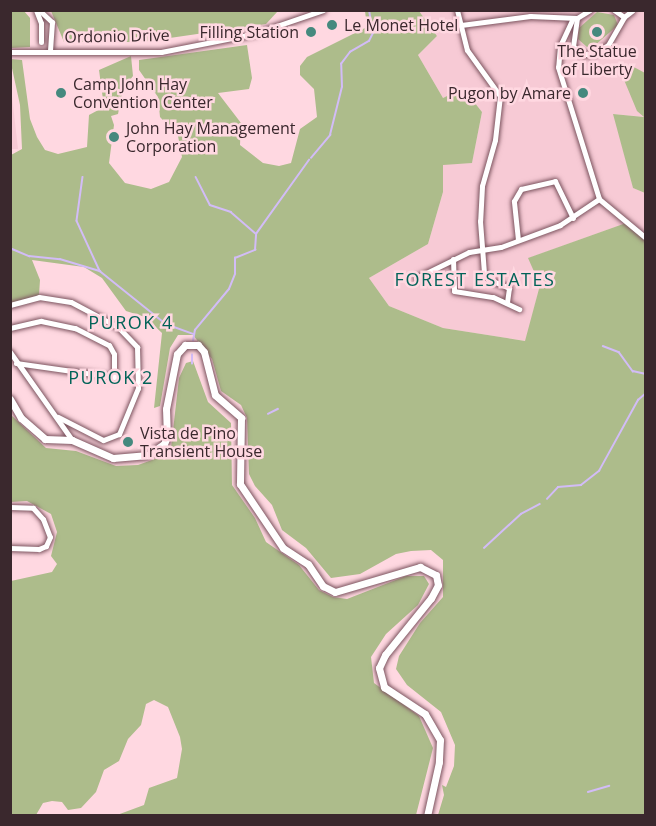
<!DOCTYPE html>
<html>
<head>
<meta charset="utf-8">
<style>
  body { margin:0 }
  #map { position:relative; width:656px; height:826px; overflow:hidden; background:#ffd8e1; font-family:"Open Sans",sans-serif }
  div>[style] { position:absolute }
  .built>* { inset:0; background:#f7cad5 }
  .green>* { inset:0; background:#adbc8b }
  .stream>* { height:1.5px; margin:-0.75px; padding:0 0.75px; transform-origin:0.75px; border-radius:0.75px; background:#d2bcf7 }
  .roads { filter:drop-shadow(0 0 2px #7c545f) drop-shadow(0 0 2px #7c545f) }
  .minor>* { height:5px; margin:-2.5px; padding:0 2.5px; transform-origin:2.5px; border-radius:2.5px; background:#fff }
  .major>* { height:7px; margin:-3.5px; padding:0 3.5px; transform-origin:3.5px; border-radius:3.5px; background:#fff }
  .dots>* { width:16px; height:16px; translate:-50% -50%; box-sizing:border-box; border:3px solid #ffd8e1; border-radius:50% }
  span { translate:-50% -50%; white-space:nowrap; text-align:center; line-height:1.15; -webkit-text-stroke:5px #ffd8e1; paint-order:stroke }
  .poi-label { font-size:16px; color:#3a282d }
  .left { translate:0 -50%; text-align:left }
  .right { translate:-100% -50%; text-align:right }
  .street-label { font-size:16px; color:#3a282d }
  .neighbourhood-label { font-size:18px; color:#026358; letter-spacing:1.5px }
  .frame { position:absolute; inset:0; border:12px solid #3a282d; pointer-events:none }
</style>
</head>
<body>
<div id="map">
  <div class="built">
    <div style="clip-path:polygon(419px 11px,645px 11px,645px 117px,614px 114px,633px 188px,645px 193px,645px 238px,626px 223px,529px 258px,540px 285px,526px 341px,443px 328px,389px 306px,369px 278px,428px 244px,443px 192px,443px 164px,472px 163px,482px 112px,463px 88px,443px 98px,418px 55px,437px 36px)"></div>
    <div style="clip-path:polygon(11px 87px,18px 149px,10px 149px)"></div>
  </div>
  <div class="green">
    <div style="clip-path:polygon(11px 10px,24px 11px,30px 18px,30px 47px,11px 48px)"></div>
    <div style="clip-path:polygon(51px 11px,278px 11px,266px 24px,142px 42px,64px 42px)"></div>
    <div style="clip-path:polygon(365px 11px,419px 11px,437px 36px,418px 55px,443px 98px,463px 88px,482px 112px,472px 163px,443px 165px,443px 192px,428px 244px,369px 278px,389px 306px,443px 328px,525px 341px,540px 285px,528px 258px,626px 223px,645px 238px,645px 815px,438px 815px,444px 795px,442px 785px,446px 787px,454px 766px,455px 745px,441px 712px,407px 685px,396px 669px,399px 656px,420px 623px,443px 597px,443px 560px,431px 550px,411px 551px,396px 554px,360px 574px,331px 578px,306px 548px,282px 530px,272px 505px,255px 486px,249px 474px,247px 418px,241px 405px,221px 391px,212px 359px,193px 335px,178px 335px,170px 348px,160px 406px,154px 408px,162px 333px,145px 317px,126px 311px,102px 278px,84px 267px,32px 260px,40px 280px,39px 295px,11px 303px,11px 155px,22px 149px,20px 105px,10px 59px,22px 60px,30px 119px,37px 137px,45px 150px,58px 154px,87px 147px,89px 115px,104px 107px,99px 70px,131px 56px,133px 76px,123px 89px,118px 114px,111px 116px,114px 125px,109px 163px,125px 183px,151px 189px,169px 182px,182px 157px,178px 136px,160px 117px,158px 97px,139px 70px,139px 60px,247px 45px,252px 78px,249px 89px,218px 93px,241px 123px,240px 145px,263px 163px,279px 166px,291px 163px,300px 129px,317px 117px,314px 89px,300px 75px,300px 66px,307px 57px,367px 27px)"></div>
    <div style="clip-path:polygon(597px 12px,614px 15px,618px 25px,593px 47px,587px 47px,578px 39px,579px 28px)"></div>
    <div style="clip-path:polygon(632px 66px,645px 73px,645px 193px,633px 188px,613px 114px,644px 117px,637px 111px,622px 75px)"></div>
    <div style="clip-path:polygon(193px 361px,208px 402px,231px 423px,232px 485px,255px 518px,266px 542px,299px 565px,319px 590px,333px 597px,347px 599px,406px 576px,424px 576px,429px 584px,418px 605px,386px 634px,371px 657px,374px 683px,419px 716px,433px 748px,416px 815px,117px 815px,144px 805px,149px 788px,177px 778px,182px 749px,180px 737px,168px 707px,154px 700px,146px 704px,141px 725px,128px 739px,119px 761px,104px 770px,96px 792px,81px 808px,68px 810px,62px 802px,52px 801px,43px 803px,36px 815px,11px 815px,11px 581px,52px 572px,57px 564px,51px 556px,57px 532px,51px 514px,27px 501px,11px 502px,10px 414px,46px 448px,76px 451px,116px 466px,138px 465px,166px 455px,171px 448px,179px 378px,186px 363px)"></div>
  </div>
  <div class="stream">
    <div style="left:311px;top:158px;width:30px;rotate:-50deg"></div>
    <div style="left:330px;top:135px;width:49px;rotate:-76deg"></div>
    <div style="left:342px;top:87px;width:23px;rotate:-92deg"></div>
    <div style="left:341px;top:64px;width:15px;rotate:-53deg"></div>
    <div style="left:350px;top:52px;width:22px;rotate:-30deg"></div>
    <div style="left:369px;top:41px;width:9px;rotate:-63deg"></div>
    <div style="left:373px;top:33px;width:23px;rotate:-100deg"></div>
    <div style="left:83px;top:177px;width:44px;rotate:97.8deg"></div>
    <div style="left:77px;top:221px;width:55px;rotate:65.3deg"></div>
    <div style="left:196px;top:177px;width:31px;rotate:63deg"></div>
    <div style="left:210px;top:205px;width:22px;rotate:18deg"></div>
    <div style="left:231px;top:212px;width:32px;rotate:41deg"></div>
    <div style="left:10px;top:248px;width:21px;rotate:23deg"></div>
    <div style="left:29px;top:256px;width:31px;rotate:6deg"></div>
    <div style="left:60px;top:259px;width:42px;rotate:16.7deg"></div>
    <div style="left:100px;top:271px;width:85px;rotate:38.8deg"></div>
    <div style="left:166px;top:324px;width:30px;rotate:20deg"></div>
    <div style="left:193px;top:341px;width:11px;rotate:-80deg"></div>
    <div style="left:195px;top:330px;width:53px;rotate:-50.3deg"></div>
    <div style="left:229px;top:289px;width:16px;rotate:-68deg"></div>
    <div style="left:235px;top:274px;width:16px;rotate:-90deg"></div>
    <div style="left:235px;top:258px;width:22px;rotate:-22deg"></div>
    <div style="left:255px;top:250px;width:16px;rotate:-86deg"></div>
    <div style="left:256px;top:234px;width:91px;rotate:-54.4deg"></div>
    <div style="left:603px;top:346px;width:17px;rotate:21deg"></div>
    <div style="left:619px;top:352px;width:24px;rotate:54deg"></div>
    <div style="left:633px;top:371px;width:13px;rotate:13deg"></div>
    <div style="left:192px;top:364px;width:9px;rotate:-90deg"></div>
    <div style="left:268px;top:414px;width:11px;rotate:-27deg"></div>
    <div style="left:547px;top:499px;width:16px;rotate:-47deg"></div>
    <div style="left:558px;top:487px;width:23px;rotate:-5deg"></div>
    <div style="left:581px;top:485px;width:23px;rotate:-38deg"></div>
    <div style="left:599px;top:471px;width:81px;rotate:-61.2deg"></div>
    <div style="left:638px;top:400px;width:11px;rotate:-41deg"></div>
    <div style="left:484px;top:548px;width:50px;rotate:-42.6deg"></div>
    <div style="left:521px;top:514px;width:21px;rotate:-28deg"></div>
    <div style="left:588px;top:792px;width:22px;rotate:-16deg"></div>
  </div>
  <div class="roads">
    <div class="minor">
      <div style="left:36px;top:10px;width:14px;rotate:69deg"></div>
      <div style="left:41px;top:23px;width:19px;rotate:90deg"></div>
      <div style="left:39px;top:10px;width:18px;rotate:43deg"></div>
      <div style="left:52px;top:22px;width:29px;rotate:94deg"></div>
      <div style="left:457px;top:10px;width:41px;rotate:76deg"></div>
      <div style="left:467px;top:50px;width:57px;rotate:54.3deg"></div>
      <div style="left:500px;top:96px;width:44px;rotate:96.5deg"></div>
      <div style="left:495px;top:140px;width:48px;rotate:105.8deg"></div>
      <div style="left:482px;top:186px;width:35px;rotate:93deg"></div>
      <div style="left:480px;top:221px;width:52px;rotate:85.6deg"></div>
      <div style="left:484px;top:273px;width:7px;rotate:56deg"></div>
      <div style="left:488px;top:279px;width:23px;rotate:23deg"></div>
      <div style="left:509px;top:288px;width:15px;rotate:98deg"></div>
      <div style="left:614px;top:10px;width:12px;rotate:35deg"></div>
      <div style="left:573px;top:18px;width:31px;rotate:115deg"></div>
      <div style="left:560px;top:46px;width:21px;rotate:95deg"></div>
      <div style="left:558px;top:67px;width:138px;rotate:72.7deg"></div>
      <div style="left:599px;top:199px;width:61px;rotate:39.7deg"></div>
      <div style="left:577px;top:18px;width:28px;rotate:98deg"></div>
      <div style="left:573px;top:46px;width:12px;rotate:42deg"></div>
      <div style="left:582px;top:54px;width:10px"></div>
      <div style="left:592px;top:54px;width:18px;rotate:-29deg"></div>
      <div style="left:608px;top:45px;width:32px;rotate:-60deg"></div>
      <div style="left:624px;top:17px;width:11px;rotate:-38deg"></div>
      <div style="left:461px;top:25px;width:70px;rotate:-7.4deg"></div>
      <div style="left:530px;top:16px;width:47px;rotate:2.4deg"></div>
      <div style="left:577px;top:18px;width:15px;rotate:-32deg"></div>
      <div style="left:10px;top:52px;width:151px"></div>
      <div style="left:161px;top:52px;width:94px;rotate:-11.1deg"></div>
      <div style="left:253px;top:34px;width:74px;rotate:-18.9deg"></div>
      <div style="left:518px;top:240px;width:39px;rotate:-96deg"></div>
      <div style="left:514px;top:201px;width:14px;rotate:-60deg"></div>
      <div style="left:521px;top:189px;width:35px;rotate:-13deg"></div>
      <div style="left:555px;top:181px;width:41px;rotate:64.1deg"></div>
      <div style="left:453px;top:259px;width:32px;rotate:88deg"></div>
      <div style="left:454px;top:291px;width:39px;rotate:9deg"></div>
      <div style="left:493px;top:297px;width:29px;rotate:25deg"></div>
      <div style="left:416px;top:278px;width:59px;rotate:-26.1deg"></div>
      <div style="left:469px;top:252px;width:32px;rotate:-9deg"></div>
      <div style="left:501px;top:247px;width:63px;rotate:-20.4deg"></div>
      <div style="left:560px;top:225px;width:47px;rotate:-33.7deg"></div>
      <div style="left:10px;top:305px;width:30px;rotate:-15deg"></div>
      <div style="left:39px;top:297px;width:32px;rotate:9deg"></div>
      <div style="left:71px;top:302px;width:53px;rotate:28deg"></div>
      <div style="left:118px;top:327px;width:28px;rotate:46deg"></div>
      <div style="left:137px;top:347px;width:41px;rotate:88.6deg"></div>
      <div style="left:138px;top:388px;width:50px;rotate:112.4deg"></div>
      <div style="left:119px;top:434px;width:17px;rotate:159deg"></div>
      <div style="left:103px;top:440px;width:51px;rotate:-152.9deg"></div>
      <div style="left:10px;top:328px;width:32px;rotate:-13deg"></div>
      <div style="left:41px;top:321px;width:35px;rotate:12deg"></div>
      <div style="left:75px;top:328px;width:38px;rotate:27deg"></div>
      <div style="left:109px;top:345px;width:10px;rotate:61deg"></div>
      <div style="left:114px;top:354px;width:23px;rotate:90deg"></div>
      <div style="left:114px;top:377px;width:99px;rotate:-171.9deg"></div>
      <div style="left:10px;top:352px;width:108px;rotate:54.8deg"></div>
      <div style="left:10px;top:507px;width:23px;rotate:2deg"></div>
      <div style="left:33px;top:508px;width:15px;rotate:48deg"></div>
      <div style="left:43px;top:519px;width:19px;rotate:69deg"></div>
      <div style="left:50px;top:537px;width:10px;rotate:114deg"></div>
      <div style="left:46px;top:546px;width:8px;rotate:157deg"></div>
      <div style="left:39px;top:549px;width:29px;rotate:-178deg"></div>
    </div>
    <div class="major">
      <div style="left:10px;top:399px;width:22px;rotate:60deg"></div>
      <div style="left:21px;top:418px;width:32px;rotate:41deg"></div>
      <div style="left:45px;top:439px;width:27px;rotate:2deg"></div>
      <div style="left:72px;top:440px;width:45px;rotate:23.7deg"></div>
      <div style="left:113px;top:458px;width:35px;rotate:-5deg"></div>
      <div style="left:148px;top:455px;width:19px;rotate:-35deg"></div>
      <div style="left:164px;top:444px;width:8px;rotate:-67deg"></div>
      <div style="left:167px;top:437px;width:28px;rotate:-92deg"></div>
      <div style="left:166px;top:409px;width:56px;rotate:-78.7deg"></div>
      <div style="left:177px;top:354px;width:12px;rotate:-48deg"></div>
      <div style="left:185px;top:345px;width:13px"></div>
      <div style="left:198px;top:345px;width:9px;rotate:49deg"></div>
      <div style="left:204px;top:352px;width:44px;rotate:75.7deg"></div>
      <div style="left:215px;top:395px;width:35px;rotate:41deg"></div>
      <div style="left:241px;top:418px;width:66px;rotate:90.9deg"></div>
      <div style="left:240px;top:484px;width:77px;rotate:56.1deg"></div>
      <div style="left:283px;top:548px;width:30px;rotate:33deg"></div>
      <div style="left:308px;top:564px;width:27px;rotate:56deg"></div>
      <div style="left:323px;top:586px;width:13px;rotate:27deg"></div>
      <div style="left:335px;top:592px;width:89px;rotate:-16.4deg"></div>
      <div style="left:420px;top:567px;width:18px;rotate:27deg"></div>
      <div style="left:436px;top:575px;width:10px;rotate:79deg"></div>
      <div style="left:438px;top:585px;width:15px;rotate:118deg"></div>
      <div style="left:431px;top:598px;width:73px;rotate:128.9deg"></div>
      <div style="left:385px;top:655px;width:14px;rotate:115deg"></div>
      <div style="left:379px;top:668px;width:20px;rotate:75deg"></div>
      <div style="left:384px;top:687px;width:49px;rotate:33.4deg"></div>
      <div style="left:425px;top:714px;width:30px;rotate:60deg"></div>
      <div style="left:440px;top:740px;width:22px;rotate:93deg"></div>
      <div style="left:439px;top:762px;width:55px;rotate:102.5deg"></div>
    </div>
  </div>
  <div class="dots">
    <div style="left:332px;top:25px;background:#45897e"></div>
    <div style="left:311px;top:32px;background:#45897e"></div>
    <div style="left:597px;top:32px;background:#45897e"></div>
    <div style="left:61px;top:93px;background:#45897e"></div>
    <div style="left:583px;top:93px;background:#45897e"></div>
    <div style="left:114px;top:137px;background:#45897e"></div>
    <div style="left:128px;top:442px;background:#45897e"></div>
  </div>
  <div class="poi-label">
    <span class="left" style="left:344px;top:25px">Le Monet Hotel</span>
    <span class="right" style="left:299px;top:32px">Filling Station</span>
    <span style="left:597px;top:60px">The Statue<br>of Liberty</span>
    <span class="left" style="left:73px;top:93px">Camp John Hay<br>Convention Center</span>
    <span class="right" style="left:571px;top:93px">Pugon by Amare</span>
    <span class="left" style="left:126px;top:137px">John Hay Management<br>Corporation</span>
    <span class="left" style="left:140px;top:442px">Vista de Pino<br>Transient House</span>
  </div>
  <div class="street-label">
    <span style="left:117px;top:36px;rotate:-1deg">Ordonio Drive</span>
  </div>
  <div class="neighbourhood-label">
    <span style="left:475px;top:279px">FOREST ESTATES</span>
    <span style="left:131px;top:322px">PUROK 4</span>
    <span style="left:111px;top:377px">PUROK 2</span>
  </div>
  <div class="frame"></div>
</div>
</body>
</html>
